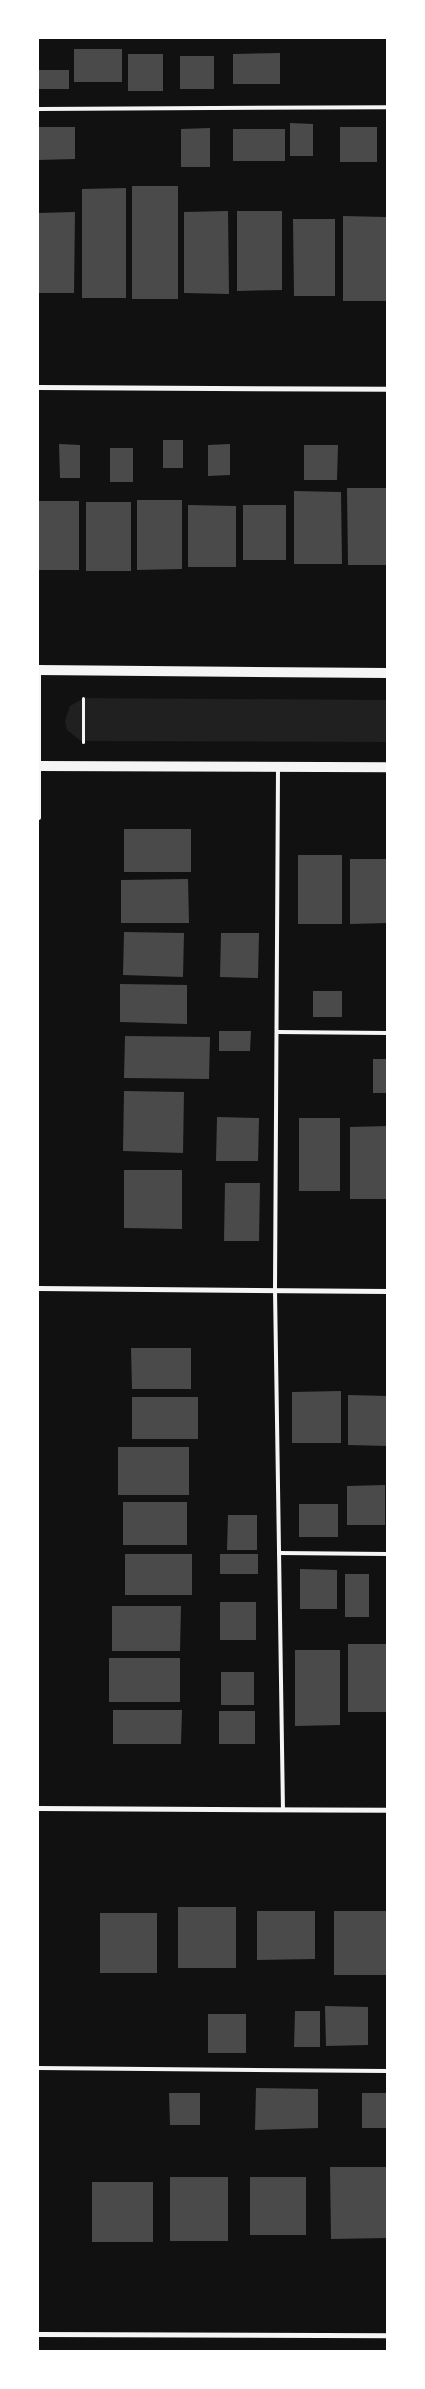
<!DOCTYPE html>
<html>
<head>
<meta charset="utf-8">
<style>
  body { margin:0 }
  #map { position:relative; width:425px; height:2389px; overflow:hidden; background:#111; font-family:"Titillium Web",sans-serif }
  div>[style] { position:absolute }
  .green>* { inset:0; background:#202020 }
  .building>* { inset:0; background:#4a4a4a }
  .path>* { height:3px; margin:-1.5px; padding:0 1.5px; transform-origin:1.5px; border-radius:1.5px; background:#f5f5f5 }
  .service>* { height:4px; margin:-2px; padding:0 2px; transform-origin:2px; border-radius:2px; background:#f5f5f5 }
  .minor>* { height:5px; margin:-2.5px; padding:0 2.5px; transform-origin:2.5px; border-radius:2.5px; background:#f5f5f5 }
  .secondary>* { height:10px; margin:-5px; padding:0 5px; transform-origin:5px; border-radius:5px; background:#f5f5f5 }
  span { translate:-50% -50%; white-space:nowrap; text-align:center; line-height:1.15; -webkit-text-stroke:4px #fff; paint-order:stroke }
  .frame { position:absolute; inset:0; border:39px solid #fff; pointer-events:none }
</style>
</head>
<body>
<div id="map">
  <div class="green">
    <div style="clip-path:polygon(84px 698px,387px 700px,387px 742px,81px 741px,67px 730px,65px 721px,70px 706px)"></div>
  </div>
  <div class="building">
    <div style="clip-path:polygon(74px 49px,122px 49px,122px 82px,74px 82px)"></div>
    <div style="clip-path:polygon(280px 53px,280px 84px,233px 84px,233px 54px)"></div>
    <div style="clip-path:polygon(128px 54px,163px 54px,163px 91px,128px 91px)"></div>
    <div style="clip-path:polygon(180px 56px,214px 56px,214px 89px,180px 89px)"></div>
    <div style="clip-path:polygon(38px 70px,69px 70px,69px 89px,38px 89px)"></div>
    <div style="clip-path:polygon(290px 123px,313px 124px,313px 156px,290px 156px)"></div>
    <div style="clip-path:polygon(38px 127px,75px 127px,75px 159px,38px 160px)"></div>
    <div style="clip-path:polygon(340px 127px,377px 127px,377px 162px,340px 162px)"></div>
    <div style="clip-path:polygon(210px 128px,210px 167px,181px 167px,181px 129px)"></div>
    <div style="clip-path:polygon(233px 129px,285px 129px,285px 161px,233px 161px)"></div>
    <div style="clip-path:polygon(132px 186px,178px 186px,178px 299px,132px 299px)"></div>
    <div style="clip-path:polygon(126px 188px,126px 298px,82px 298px,82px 189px)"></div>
    <div style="clip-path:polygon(228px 211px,229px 294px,184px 293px,184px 212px)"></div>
    <div style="clip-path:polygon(237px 211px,282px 211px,282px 290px,237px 291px)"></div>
    <div style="clip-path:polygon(75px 212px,74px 293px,38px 293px,38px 213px)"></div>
    <div style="clip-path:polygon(343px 216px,386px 217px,386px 301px,343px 301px)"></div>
    <div style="clip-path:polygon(293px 219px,335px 219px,335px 296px,294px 296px)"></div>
    <div style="clip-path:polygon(163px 440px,183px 440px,183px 468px,163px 468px)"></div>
    <div style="clip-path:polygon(59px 444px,80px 445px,80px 478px,60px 478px)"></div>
    <div style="clip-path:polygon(230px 444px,230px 475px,208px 476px,208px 445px)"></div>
    <div style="clip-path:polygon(304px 445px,338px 445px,337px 480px,304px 480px)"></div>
    <div style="clip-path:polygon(110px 448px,133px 448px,133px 482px,110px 482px)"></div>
    <div style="clip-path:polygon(347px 488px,388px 488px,388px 565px,348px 565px)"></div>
    <div style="clip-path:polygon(294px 491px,341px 492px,342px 564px,294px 564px)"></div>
    <div style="clip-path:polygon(137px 500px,182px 500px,182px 569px,137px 570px)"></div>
    <div style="clip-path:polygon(38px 501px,79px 501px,79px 570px,38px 570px)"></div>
    <div style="clip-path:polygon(86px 502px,131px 502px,131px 571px,86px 571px)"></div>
    <div style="clip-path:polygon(188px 505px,236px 506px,236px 567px,188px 567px)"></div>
    <div style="clip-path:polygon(243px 505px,286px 505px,286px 560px,243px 560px)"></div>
    <div style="clip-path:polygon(124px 829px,191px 829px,191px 872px,124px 872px)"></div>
    <div style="clip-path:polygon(298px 855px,342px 855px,342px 924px,298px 924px)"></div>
    <div style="clip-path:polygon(350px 859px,388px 859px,388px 923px,350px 924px)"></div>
    <div style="clip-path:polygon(188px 879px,189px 923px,121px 923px,121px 880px)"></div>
    <div style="clip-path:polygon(124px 932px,184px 933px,183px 977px,123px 975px)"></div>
    <div style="clip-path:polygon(221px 933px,259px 933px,258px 978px,220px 977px)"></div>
    <div style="clip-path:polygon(120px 984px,187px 985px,187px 1024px,120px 1022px)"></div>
    <div style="clip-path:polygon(313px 991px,342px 991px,342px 1017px,313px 1017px)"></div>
    <div style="clip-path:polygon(219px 1031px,251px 1031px,250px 1051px,219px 1051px)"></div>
    <div style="clip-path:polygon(125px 1036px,210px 1037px,209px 1079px,124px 1078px)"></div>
    <div style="clip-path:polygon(373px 1059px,388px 1059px,388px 1093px,373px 1093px)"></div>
    <div style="clip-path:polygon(124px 1091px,184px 1092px,183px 1153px,123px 1151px)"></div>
    <div style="clip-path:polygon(217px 1117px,259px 1118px,258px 1161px,216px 1161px)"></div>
    <div style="clip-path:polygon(299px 1118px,340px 1118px,340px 1191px,299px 1191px)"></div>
    <div style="clip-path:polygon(388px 1126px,388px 1199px,350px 1199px,350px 1127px)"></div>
    <div style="clip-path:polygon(124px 1170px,182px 1170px,182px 1229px,124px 1228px)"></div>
    <div style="clip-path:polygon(225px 1183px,260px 1183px,259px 1241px,224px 1241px)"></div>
    <div style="clip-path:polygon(131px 1348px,191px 1348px,191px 1389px,132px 1389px)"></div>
    <div style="clip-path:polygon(341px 1391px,341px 1443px,292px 1443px,292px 1392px)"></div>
    <div style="clip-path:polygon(348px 1395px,388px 1396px,388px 1446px,348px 1445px)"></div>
    <div style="clip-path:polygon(132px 1397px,198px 1397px,198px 1439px,132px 1439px)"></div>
    <div style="clip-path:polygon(118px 1447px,189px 1447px,189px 1495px,118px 1495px)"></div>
    <div style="clip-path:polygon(385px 1485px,385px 1525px,347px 1525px,347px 1486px)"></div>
    <div style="clip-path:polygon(123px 1502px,187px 1502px,187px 1545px,123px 1545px)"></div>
    <div style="clip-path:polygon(299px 1504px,338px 1504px,338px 1537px,299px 1537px)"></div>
    <div style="clip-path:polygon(228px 1515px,257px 1515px,257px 1550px,227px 1550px)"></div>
    <div style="clip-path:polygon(125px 1554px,192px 1554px,192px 1595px,125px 1595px)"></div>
    <div style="clip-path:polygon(220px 1554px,258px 1554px,258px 1574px,220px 1574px)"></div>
    <div style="clip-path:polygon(300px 1569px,337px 1570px,337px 1609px,300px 1609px)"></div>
    <div style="clip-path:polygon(345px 1574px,369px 1574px,369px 1617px,345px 1617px)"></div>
    <div style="clip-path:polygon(220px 1602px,256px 1602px,256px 1640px,220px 1640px)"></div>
    <div style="clip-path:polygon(112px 1606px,181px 1606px,180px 1651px,112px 1651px)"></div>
    <div style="clip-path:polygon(348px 1644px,388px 1644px,388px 1712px,348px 1712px)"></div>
    <div style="clip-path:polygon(295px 1650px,340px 1650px,340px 1725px,295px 1726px)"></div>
    <div style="clip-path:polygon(109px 1658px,180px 1658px,180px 1702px,109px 1702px)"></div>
    <div style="clip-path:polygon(221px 1672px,254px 1672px,254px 1705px,221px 1705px)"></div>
    <div style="clip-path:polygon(113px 1710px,182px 1710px,181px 1744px,113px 1744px)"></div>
    <div style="clip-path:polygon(219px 1711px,255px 1711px,255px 1744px,219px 1744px)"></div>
    <div style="clip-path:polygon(178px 1907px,236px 1907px,236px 1968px,178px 1968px)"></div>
    <div style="clip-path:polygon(257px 1911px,315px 1911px,315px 1959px,257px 1960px)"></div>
    <div style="clip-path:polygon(334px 1911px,388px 1911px,388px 1975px,334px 1975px)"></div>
    <div style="clip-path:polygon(100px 1913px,157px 1913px,157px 1973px,100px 1973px)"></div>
    <div style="clip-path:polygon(325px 2006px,368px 2007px,368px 2045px,326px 2046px)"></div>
    <div style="clip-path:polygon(295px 2011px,320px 2011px,320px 2047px,294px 2047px)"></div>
    <div style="clip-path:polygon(208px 2014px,246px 2014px,246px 2053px,208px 2053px)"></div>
    <div style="clip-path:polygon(256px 2088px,318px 2089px,318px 2128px,255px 2130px)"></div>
    <div style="clip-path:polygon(169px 2093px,200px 2093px,200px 2125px,170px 2125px)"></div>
    <div style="clip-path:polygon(362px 2093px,388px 2093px,388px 2128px,362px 2128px)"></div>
    <div style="clip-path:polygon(330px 2167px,388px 2167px,388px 2238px,331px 2239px)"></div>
    <div style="clip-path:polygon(170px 2177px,228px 2177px,228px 2241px,170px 2241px)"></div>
    <div style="clip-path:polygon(250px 2177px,306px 2177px,306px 2235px,250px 2235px)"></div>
    <div style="clip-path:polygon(92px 2182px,153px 2182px,153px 2242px,92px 2242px)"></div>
  </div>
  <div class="path">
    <div style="left:83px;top:698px;width:44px;rotate:90deg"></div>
  </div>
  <div class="service">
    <div style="left:38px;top:109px;width:350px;rotate:-0.3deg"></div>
    <div style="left:278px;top:769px;width:521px;rotate:90.33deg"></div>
    <div style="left:275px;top:1290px;width:519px;rotate:89.12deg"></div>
    <div style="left:277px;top:1032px;width:111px;rotate:0.5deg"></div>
    <div style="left:279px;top:1553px;width:109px;rotate:0.5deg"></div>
    <div style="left:38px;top:2068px;width:350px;rotate:0.5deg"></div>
  </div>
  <div class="minor">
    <div style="left:38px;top:387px;width:350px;rotate:0.3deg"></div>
    <div style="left:38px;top:817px;width:147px;rotate:-90deg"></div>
    <div style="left:38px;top:1288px;width:350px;rotate:0.5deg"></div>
    <div style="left:38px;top:1808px;width:350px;rotate:0.3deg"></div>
    <div style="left:38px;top:2334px;width:350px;rotate:0.2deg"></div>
  </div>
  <div class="secondary">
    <div style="left:38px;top:670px;width:350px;rotate:0.5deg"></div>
    <div style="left:38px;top:766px;width:350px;rotate:0.2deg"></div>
  </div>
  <div class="frame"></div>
</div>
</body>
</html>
